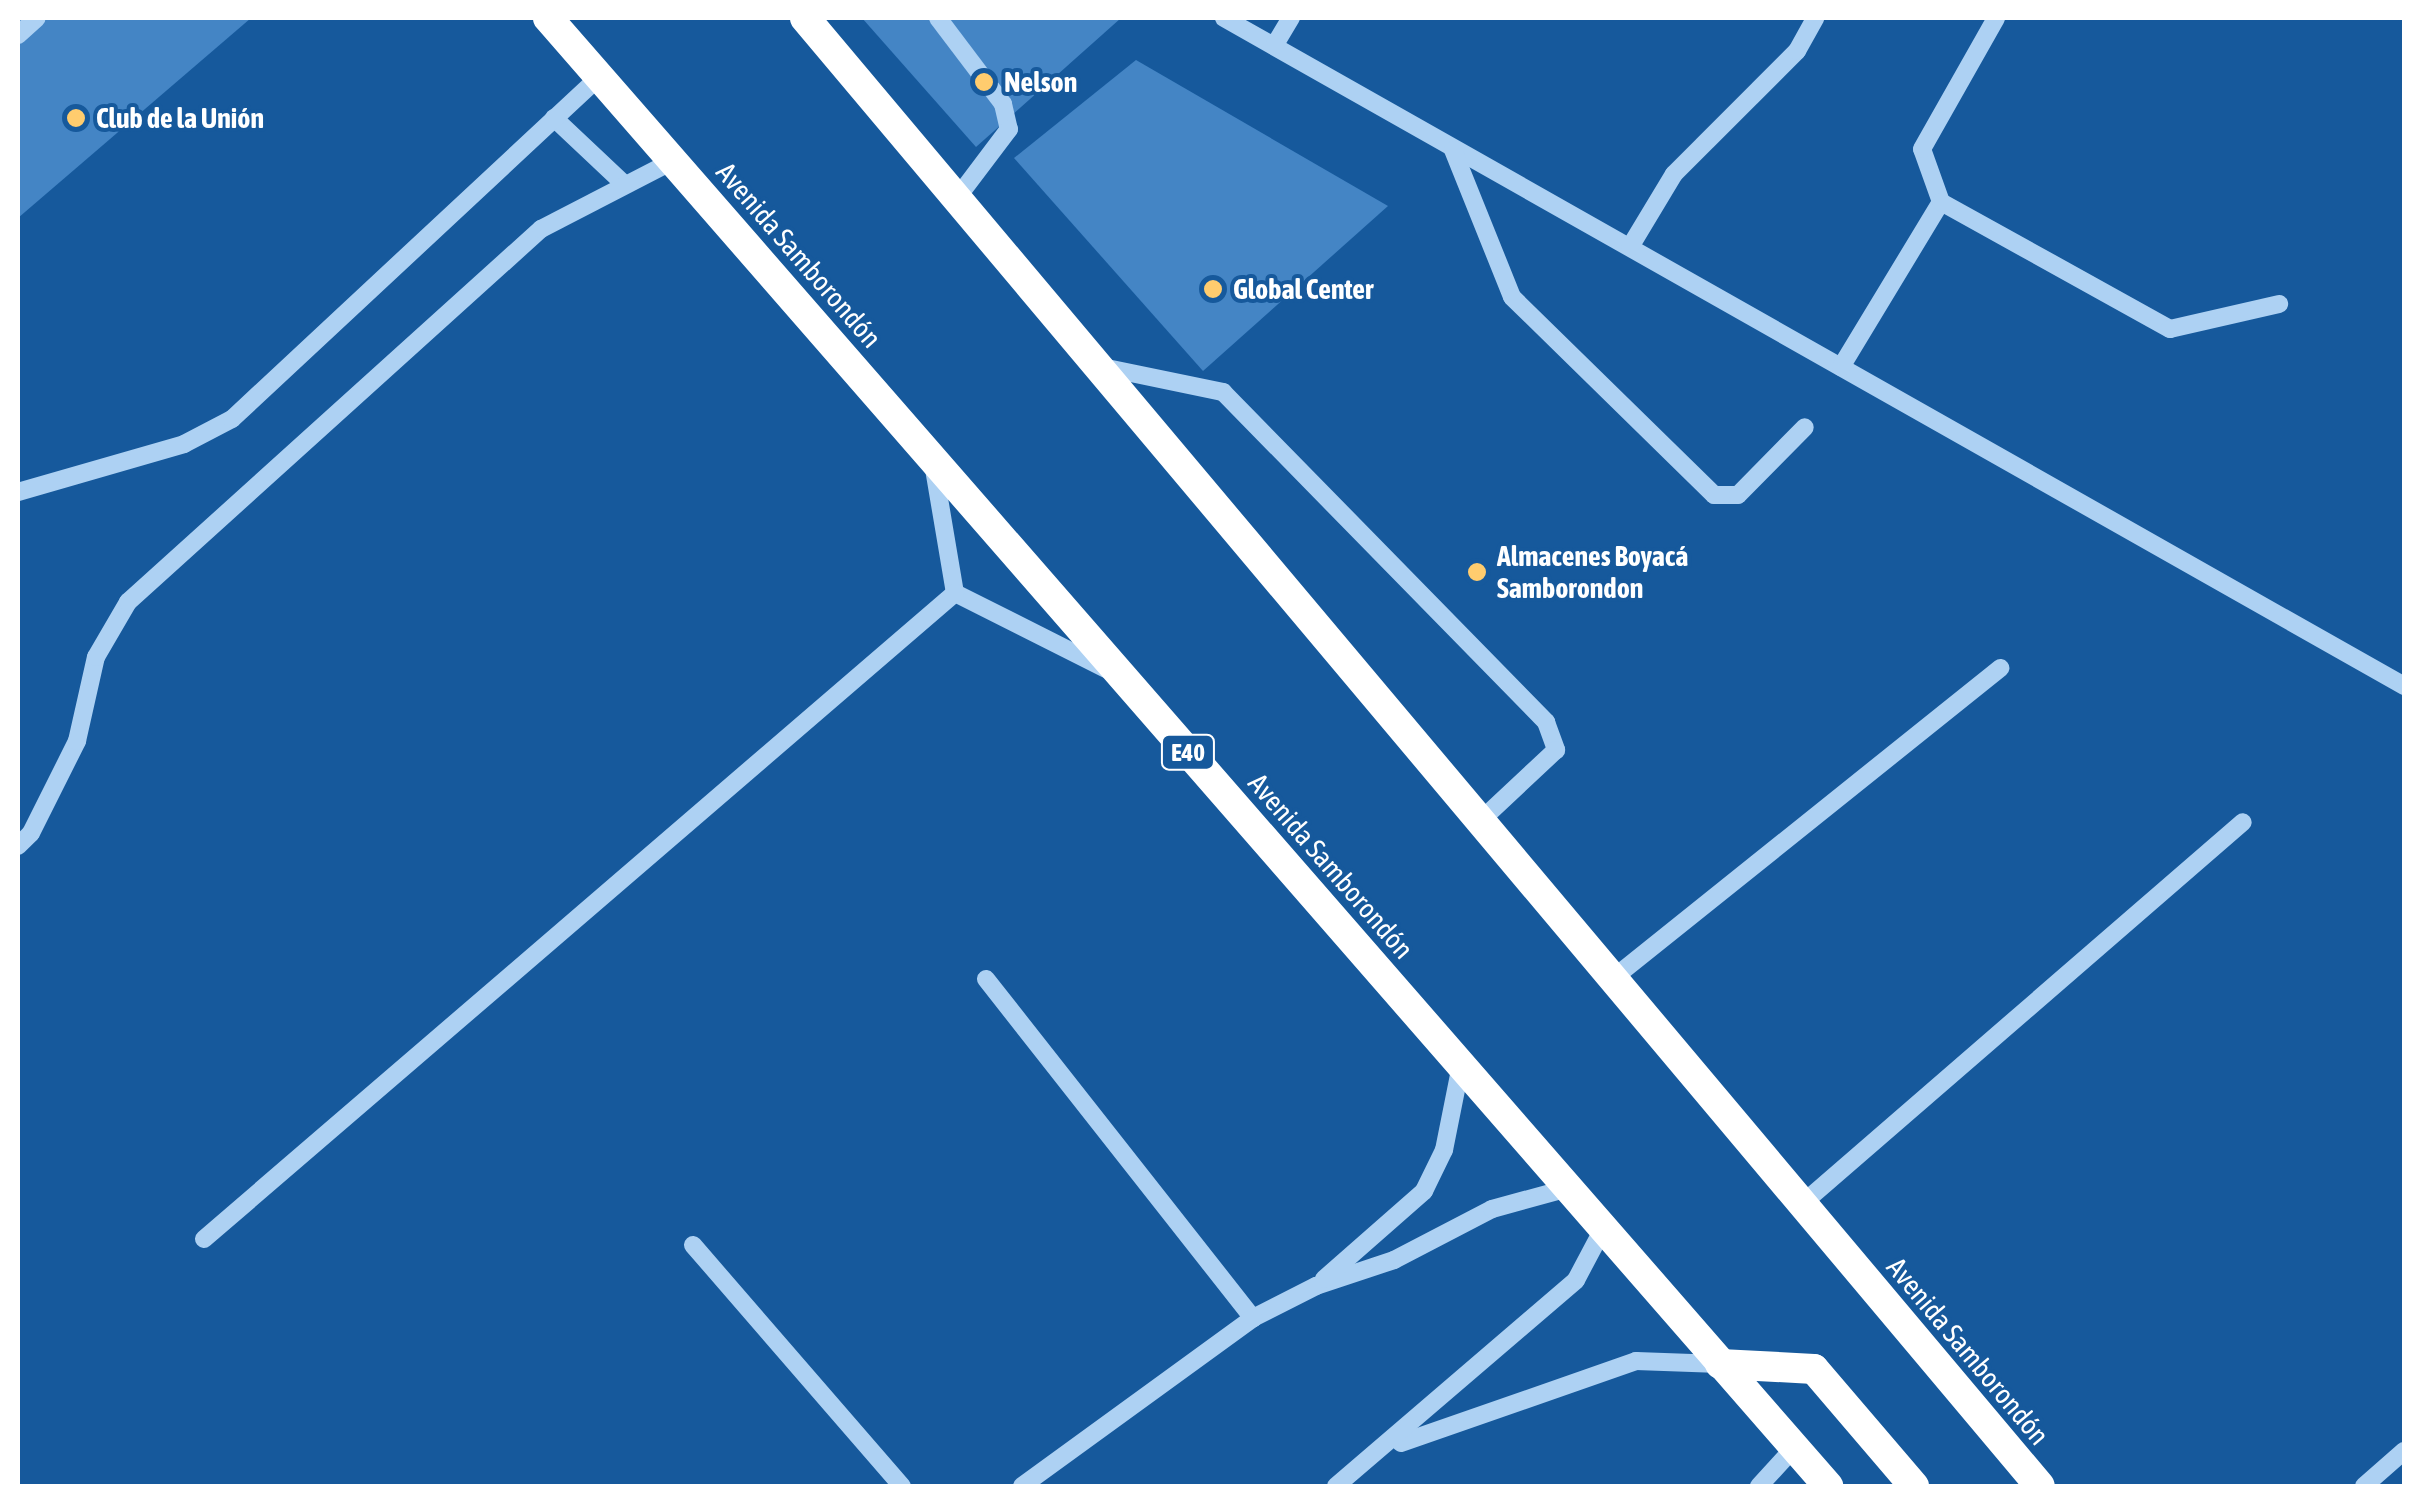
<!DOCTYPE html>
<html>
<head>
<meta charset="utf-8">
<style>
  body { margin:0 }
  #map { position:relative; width:2422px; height:1504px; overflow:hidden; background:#16599c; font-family:"Asap Condensed",sans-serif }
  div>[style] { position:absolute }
  .building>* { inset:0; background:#4485c5 }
  .minor>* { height:18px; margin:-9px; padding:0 9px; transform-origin:9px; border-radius:9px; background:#add1f3 }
  .highway>* { height:30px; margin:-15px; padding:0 15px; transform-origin:15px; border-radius:15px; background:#fff }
  .dots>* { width:28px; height:28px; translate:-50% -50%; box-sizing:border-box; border:5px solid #16599c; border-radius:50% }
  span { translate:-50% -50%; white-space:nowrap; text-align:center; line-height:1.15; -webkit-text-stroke:8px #16599c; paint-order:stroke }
  .shield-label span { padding:2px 8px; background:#16599c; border:2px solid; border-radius:8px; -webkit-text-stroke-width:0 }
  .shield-label { font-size:25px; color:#fff; font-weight:700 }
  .poi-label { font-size:28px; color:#fff; font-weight:700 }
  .left { translate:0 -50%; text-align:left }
  .street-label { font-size:28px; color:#fff }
  .frame { position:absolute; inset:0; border:20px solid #fff; pointer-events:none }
</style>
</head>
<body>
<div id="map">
  <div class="building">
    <div style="clip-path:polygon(18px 18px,251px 18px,18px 218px)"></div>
    <div style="clip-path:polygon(862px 18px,1121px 18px,976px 147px)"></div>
    <div style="clip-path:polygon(1136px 60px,1388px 206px,1203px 371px,1014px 158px)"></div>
  </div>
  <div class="minor">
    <div style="left:938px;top:18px;width:108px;rotate:52.9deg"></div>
    <div style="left:1003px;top:104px;width:26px;rotate:77deg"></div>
    <div style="left:1009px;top:129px;width:86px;rotate:127deg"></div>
    <div style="left:1224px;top:18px;width:1356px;rotate:29.51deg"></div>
    <div style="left:18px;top:35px;width:25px;rotate:-42deg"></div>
    <div style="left:1274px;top:46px;width:33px;rotate:-59deg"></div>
    <div style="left:554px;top:118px;width:93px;rotate:43.3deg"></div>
    <div style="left:1453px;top:150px;width:158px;rotate:68.1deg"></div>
    <div style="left:1512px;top:297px;width:283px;rotate:44.4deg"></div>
    <div style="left:1714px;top:495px;width:24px"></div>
    <div style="left:1738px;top:495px;width:95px;rotate:-45.4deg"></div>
    <div style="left:1941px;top:202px;width:56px;rotate:-109.7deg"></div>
    <div style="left:1922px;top:149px;width:150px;rotate:-60.5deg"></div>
    <div style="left:1630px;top:247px;width:85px;rotate:-58.9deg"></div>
    <div style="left:1674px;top:174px;width:174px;rotate:-45deg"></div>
    <div style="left:1797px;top:51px;width:38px;rotate:-61deg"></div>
    <div style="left:1102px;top:367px;width:124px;rotate:11.7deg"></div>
    <div style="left:1223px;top:392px;width:462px;rotate:45.6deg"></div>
    <div style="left:1546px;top:722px;width:30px;rotate:70deg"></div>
    <div style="left:1556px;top:750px;width:104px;rotate:136.9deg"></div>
    <div style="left:1841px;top:367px;width:193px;rotate:-58.8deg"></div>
    <div style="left:1941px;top:202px;width:262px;rotate:29deg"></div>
    <div style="left:2170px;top:329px;width:112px;rotate:-12.9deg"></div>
    <div style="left:933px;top:463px;width:132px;rotate:80.4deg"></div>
    <div style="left:18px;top:492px;width:173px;rotate:-16.1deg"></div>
    <div style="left:184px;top:444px;width:54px;rotate:-27.5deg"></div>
    <div style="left:232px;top:419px;width:502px;rotate:-42.98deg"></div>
    <div style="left:955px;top:593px;width:169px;rotate:26.7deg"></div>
    <div style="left:18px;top:846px;width:18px;rotate:-45deg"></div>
    <div style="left:31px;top:833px;width:103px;rotate:-63.4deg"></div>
    <div style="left:77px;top:741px;width:86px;rotate:-77.3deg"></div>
    <div style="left:96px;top:657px;width:64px;rotate:-59.8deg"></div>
    <div style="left:128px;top:602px;width:557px;rotate:-42.09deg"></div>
    <div style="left:541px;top:229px;width:148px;rotate:-27.3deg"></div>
    <div style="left:986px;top:979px;width:432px;rotate:51.8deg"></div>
    <div style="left:1253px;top:1318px;width:71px;rotate:-26.9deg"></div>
    <div style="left:1316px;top:1286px;width:82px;rotate:-18.4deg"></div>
    <div style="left:1394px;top:1260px;width:110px;rotate:-27.5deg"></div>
    <div style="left:1492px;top:1209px;width:80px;rotate:-15.3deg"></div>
    <div style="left:1611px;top:980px;width:499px;rotate:-38.7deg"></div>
    <div style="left:1802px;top:1204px;width:583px;rotate:-40.9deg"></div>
    <div style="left:204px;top:1239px;width:991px;rotate:-40.7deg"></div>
    <div style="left:693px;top:1245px;width:319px;rotate:49.1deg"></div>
    <div style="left:1324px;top:1279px;width:133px;rotate:-41.3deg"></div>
    <div style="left:1424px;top:1191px;width:46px;rotate:-64deg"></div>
    <div style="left:1444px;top:1150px;width:87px;rotate:-78.7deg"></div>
    <div style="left:1401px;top:1443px;width:249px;rotate:-19.2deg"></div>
    <div style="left:1636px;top:1361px;width:84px;rotate:2deg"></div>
    <div style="left:1022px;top:1486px;width:286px;rotate:-36deg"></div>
    <div style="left:1336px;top:1486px;width:316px;rotate:-40.6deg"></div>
    <div style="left:1576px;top:1280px;width:58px;rotate:-62.1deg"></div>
    <div style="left:1759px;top:1486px;width:52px;rotate:-47.4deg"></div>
    <div style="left:2364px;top:1486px;width:53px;rotate:-41.2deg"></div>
  </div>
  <div class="highway">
    <div style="left:548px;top:18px;width:1948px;rotate:48.91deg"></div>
    <div style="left:805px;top:18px;width:1918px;rotate:49.93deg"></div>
    <div style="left:1720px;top:1364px;width:94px;rotate:3deg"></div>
    <div style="left:1814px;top:1369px;width:154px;rotate:49.5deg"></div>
  </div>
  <div class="dots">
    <div style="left:984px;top:82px;background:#ffcc6e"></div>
    <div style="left:76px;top:118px;background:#ffcc6e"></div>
    <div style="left:1213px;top:289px;background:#ffcc6e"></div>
    <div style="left:1477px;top:572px;background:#ffcc6e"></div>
  </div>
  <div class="shield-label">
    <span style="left:1188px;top:752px">E40</span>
  </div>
  <div class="poi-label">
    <span class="left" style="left:1004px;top:82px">Nelson</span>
    <span class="left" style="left:96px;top:118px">Club de la Unión</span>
    <span class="left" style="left:1233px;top:289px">Global Center</span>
    <span class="left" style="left:1497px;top:572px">Almacenes Boyacá<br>Samborondon</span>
  </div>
  <div class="street-label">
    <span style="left:799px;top:255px;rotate:49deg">Avenida Samborondón</span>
    <span style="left:1331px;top:866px;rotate:49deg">Avenida Samborondón</span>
    <span style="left:1968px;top:1351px;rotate:50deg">Avenida Samborondón</span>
  </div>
  <div class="frame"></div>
</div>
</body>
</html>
